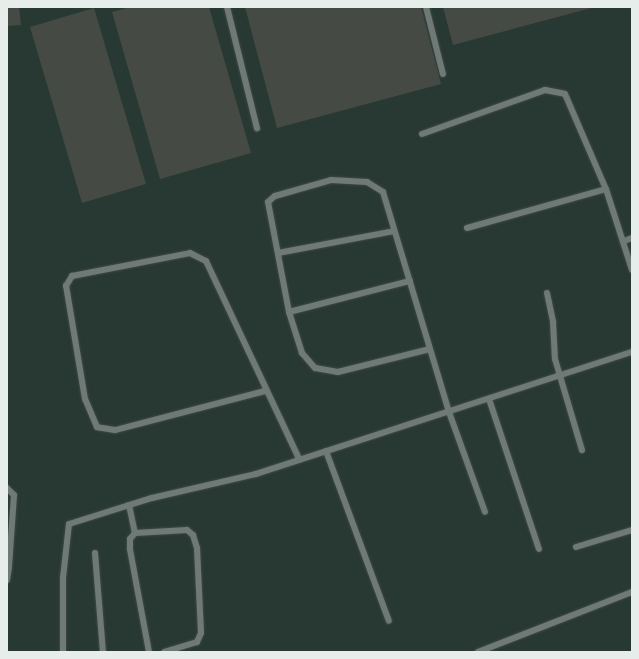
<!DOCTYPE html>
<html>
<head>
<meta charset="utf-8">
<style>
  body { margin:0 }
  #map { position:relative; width:639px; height:659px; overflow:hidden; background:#242d2a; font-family:Signika,sans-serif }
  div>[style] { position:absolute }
  .built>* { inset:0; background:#283933 }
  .building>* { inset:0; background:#454b44 }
  .roads { filter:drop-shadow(0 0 1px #414946) drop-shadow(0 0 1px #414946) }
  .service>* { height:6px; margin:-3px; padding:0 3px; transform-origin:3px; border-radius:3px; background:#6f7a76 }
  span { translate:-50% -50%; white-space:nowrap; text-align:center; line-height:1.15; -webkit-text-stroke:4px #242d2a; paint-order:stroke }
  .frame { position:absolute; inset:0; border:8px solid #e7edeb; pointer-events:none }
</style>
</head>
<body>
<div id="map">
  <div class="built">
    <div style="clip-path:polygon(7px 7px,632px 7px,632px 652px,7px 652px)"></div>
  </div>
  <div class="building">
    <div style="clip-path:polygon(7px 7px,19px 7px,21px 25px,7px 26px)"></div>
    <div style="clip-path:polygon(130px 7px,209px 7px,251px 153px,160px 179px,112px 12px)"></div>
    <div style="clip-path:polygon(245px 7px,421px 7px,441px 84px,277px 128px)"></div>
    <div style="clip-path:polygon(443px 7px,595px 7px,453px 45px)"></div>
    <div style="clip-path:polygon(94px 8px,146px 184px,82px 203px,30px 27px)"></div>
  </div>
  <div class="roads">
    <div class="service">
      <div style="left:227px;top:7px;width:125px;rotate:76.1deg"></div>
      <div style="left:426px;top:7px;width:69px;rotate:75.8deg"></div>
      <div style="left:422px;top:134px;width:131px;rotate:-19.7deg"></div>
      <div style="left:545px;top:90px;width:20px;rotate:11deg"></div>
      <div style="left:565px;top:94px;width:103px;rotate:66.7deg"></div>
      <div style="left:606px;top:189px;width:85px;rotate:72.2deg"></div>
      <div style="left:467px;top:228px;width:144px;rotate:-15.7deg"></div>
      <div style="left:624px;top:241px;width:9px;rotate:-21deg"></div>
      <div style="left:278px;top:253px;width:118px;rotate:-10.7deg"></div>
      <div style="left:547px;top:293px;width:30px;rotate:78deg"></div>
      <div style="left:553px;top:322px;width:37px;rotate:87deg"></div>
      <div style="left:555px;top:359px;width:95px;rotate:73.5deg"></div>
      <div style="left:289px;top:312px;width:125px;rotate:-14.4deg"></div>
      <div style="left:430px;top:349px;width:95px;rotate:166deg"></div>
      <div style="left:338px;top:372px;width:23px;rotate:-170deg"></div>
      <div style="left:315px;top:368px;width:20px;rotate:-131deg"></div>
      <div style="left:302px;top:353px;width:43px;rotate:-107.6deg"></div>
      <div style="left:289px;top:312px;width:112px;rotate:-100.8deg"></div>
      <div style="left:268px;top:202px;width:9px;rotate:-41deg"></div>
      <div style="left:275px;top:196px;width:58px;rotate:-15.9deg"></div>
      <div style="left:331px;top:180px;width:36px;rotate:3deg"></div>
      <div style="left:367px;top:182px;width:19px;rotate:32deg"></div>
      <div style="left:383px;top:192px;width:230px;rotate:73.3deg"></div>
      <div style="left:449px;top:412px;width:106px;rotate:70.2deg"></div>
      <div style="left:265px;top:391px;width:155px;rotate:165.4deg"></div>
      <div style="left:115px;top:430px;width:18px;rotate:-171deg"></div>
      <div style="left:97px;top:427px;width:30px;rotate:-113deg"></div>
      <div style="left:85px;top:399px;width:115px;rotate:-99.5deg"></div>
      <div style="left:66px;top:286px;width:12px;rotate:-59deg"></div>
      <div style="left:72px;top:276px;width:120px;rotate:-11deg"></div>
      <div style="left:190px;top:253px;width:18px;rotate:27deg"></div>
      <div style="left:206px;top:261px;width:219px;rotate:64.8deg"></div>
      <div style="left:489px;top:399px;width:158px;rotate:71.6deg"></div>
      <div style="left:326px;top:451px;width:181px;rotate:69.7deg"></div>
      <div style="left:7px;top:488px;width:10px;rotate:45deg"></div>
      <div style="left:14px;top:495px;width:72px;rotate:94deg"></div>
      <div style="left:9px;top:567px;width:2px;rotate:180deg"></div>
      <div style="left:129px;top:505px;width:29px;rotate:78deg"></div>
      <div style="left:576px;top:547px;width:59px;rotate:-16.9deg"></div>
      <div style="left:95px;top:553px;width:99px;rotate:85.4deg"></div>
      <div style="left:7px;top:580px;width:13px;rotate:-81deg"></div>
      <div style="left:63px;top:652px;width:74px;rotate:-90deg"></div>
      <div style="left:63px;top:578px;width:54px;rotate:-83.7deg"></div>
      <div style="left:69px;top:524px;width:87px;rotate:-17.4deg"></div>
      <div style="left:152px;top:498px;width:107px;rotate:-13deg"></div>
      <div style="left:256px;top:474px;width:395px;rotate:-18deg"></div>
      <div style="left:149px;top:652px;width:105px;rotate:-100.5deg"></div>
      <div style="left:130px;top:549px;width:10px;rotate:-90deg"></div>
      <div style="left:130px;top:539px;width:8px;rotate:-50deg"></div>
      <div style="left:135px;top:533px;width:52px;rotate:-3.3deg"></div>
      <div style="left:187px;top:530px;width:8px;rotate:40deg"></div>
      <div style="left:193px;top:535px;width:14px;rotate:73deg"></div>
      <div style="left:197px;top:548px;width:85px;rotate:87.3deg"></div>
      <div style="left:201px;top:633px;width:10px;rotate:114deg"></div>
      <div style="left:197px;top:642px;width:34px;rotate:163deg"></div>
      <div style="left:478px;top:652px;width:165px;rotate:-21.3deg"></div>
    </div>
  </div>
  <div class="frame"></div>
</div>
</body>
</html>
